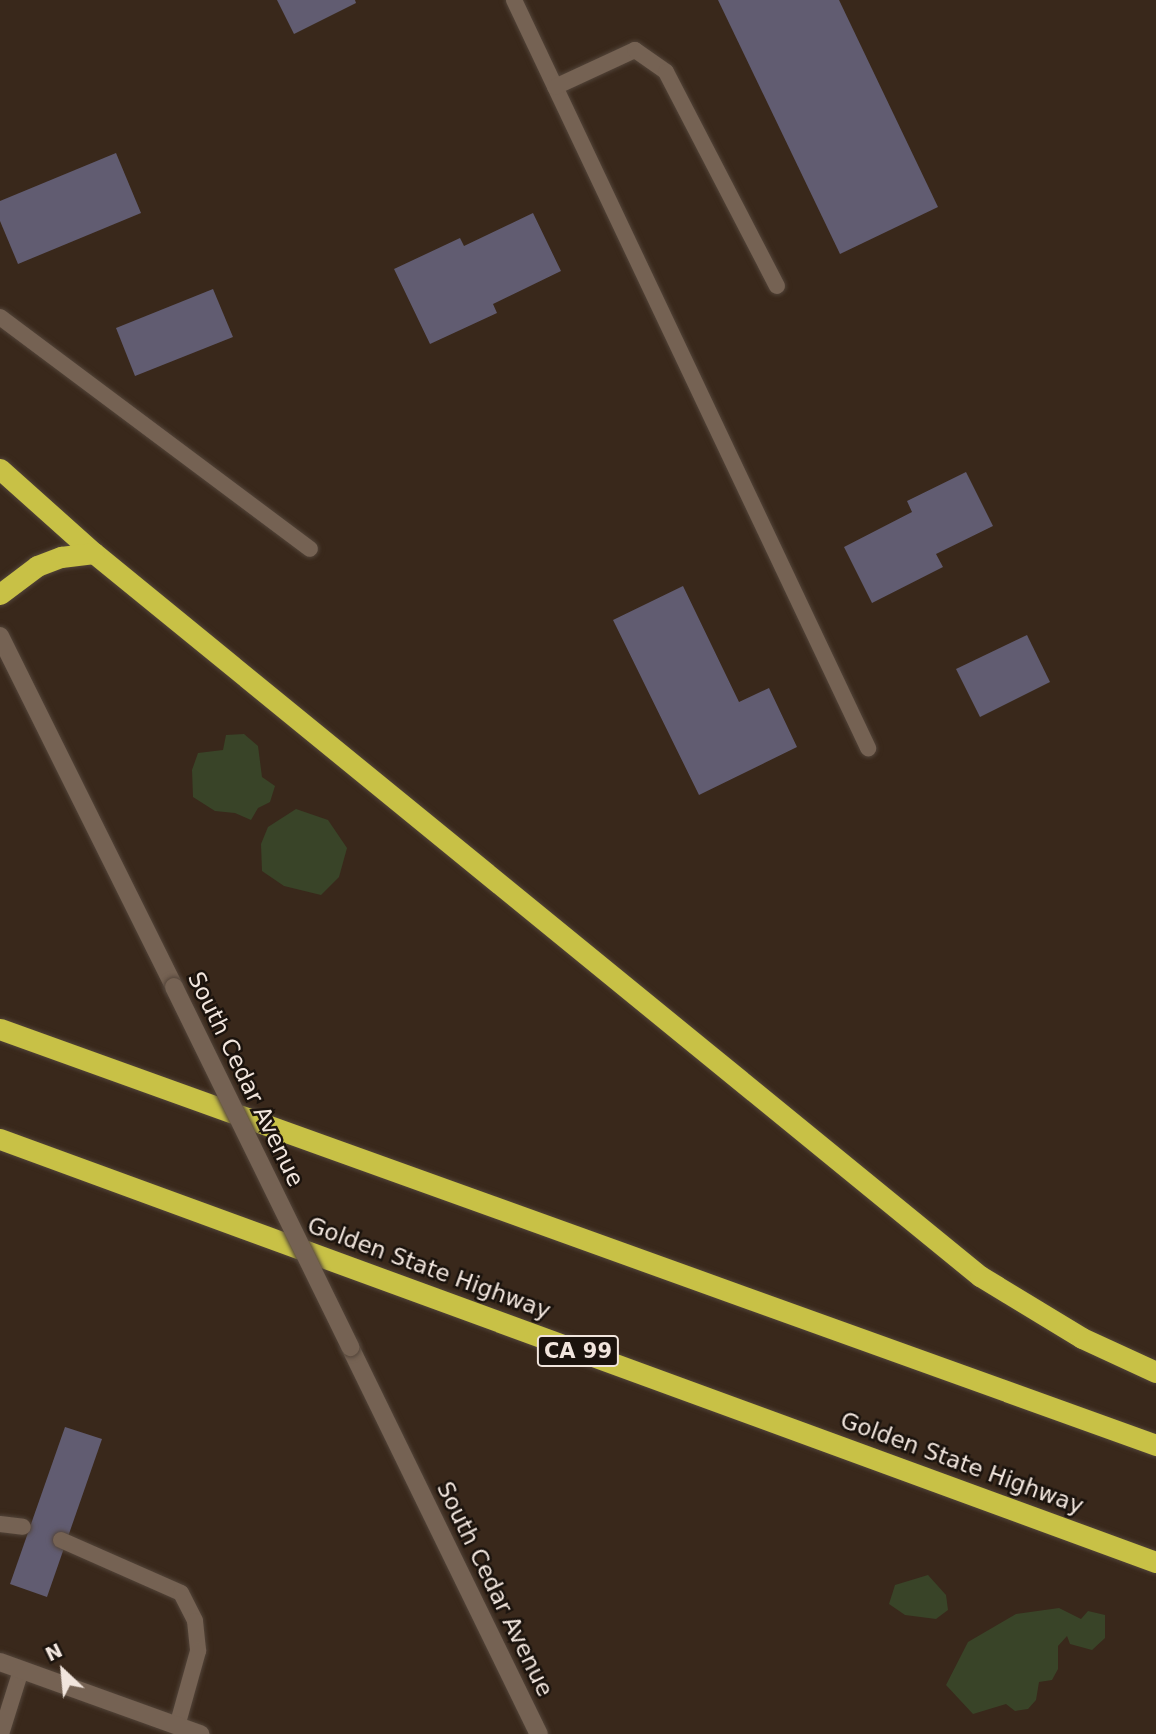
<!DOCTYPE html>
<html>
<head>
<meta charset="utf-8">
<style>
  body { margin:0 }
  #map { position:relative; width:1156px; height:1734px; overflow:hidden; background:#39281b; font-family:"DejaVu Sans",sans-serif }
  div>[style] { position:absolute }
  .green>* { inset:0; background:#394428 }
  .building>* { inset:0; background:#615c71 }
  .roads { filter:drop-shadow(0 0 2px #524439) drop-shadow(0 0 2px #524439) }
  .lane>* { height:16px; margin:-8px; padding:0 8px; transform-origin:8px; border-radius:8px; background:#756253 }
  .secondary>* { height:18px; margin:-9px; padding:0 9px; transform-origin:9px; border-radius:9px; background:#756253 }
  .highway>* { height:21px; margin:-10.5px; padding:0 10.5px; transform-origin:10.5px; border-radius:10.5px; background:#c8c146 }
  .bridges { filter:drop-shadow(0 0 2px #524439) drop-shadow(0 0 2px #524439) }
  .secondary-bridge>* { height:18px; margin:-9px; padding:0 9px; transform-origin:9px; border-radius:9px; background:#756253 }
  span { translate:-50% -50%; white-space:nowrap; text-align:center; line-height:1.15; -webkit-text-stroke:5px #1b130d; paint-order:stroke }
  .shield-label span { padding:2px 5px; background:#1b130d; border:2px solid; border-radius:5px; -webkit-text-stroke-width:0 }
  .shield-label { font-size:21px; color:#f1e5dd; font-weight:700 }
  .street-label { font-size:23px; color:#f1e5dd }
  .north { position:absolute; left:28px; top:1636px; width:70px; height:70px; -webkit-text-stroke:5px #1b130d; paint-order:stroke; rotate:334deg; font-size:19px; font-weight:700; line-height:28px; text-align:center; color:#f1e5dd }
  .north::after { content:''; display:block; margin:auto; width:24px; height:32px; background:#f1e5dd; clip-path:polygon(50% 0,100% 100%,50% 72%,0 100%) }
</style>
</head>
<body>
<div id="map">
  <div class="green">
    <div style="clip-path:polygon(244px 734px,258px 746px,262px 777px,275px 786px,270px 802px,258px 808px,251px 820px,235px 813px,215px 811px,193px 797px,192px 770px,198px 753px,223px 750px,226px 735px)"></div>
    <div style="clip-path:polygon(296px 809px,328px 820px,347px 848px,339px 877px,321px 895px,284px 886px,262px 871px,261px 844px,268px 827px)"></div>
    <div style="clip-path:polygon(928px 1575px,946px 1595px,948px 1610px,936px 1619px,905px 1615px,889px 1604px,895px 1585px)"></div>
    <div style="clip-path:polygon(1059px 1608px,1081px 1619px,1088px 1611px,1105px 1615px,1105px 1638px,1092px 1650px,1070px 1644px,1067px 1636px,1058px 1646px,1058px 1669px,1052px 1680px,1039px 1682px,1036px 1700px,1028px 1709px,1015px 1711px,1006px 1704px,973px 1714px,946px 1685px,968px 1642px,1016px 1614px)"></div>
  </div>
  <div class="building">
    <div style="clip-path:polygon(277px 0,355px 0,356px 3px,294px 34px)"></div>
    <div style="clip-path:polygon(718px 0,839px 0,938px 207px,840px 254px)"></div>
    <div style="clip-path:polygon(116px 153px,141px 213px,18px 264px,0 221px,0 201px)"></div>
    <div style="clip-path:polygon(533px 213px,561px 271px,493px 304px,497px 313px,430px 344px,394px 269px,460px 238px,464px 246px)"></div>
    <div style="clip-path:polygon(213px 289px,233px 337px,135px 376px,116px 328px)"></div>
    <div style="clip-path:polygon(966px 472px,993px 526px,936px 554px,943px 567px,872px 603px,844px 547px,912px 512px,907px 501px)"></div>
    <div style="clip-path:polygon(683px 586px,739px 702px,769px 688px,797px 747px,699px 795px,613px 620px)"></div>
    <div style="clip-path:polygon(1027px 635px,1050px 682px,980px 717px,956px 669px)"></div>
    <div style="clip-path:polygon(65px 1427px,102px 1439px,47px 1597px,10px 1584px)"></div>
  </div>
  <div class="roads">
    <div class="lane">
      <div style="left:514px;top:0;width:828px;rotate:64.67deg"></div>
      <div style="left:555px;top:87px;width:88px;rotate:-24.8deg"></div>
      <div style="left:635px;top:50px;width:38px;rotate:35deg"></div>
      <div style="left:666px;top:72px;width:241px;rotate:62.6deg"></div>
      <div style="left:0;top:317px;width:387px;rotate:36.8deg"></div>
      <div style="left:0;top:1524px;width:23px;rotate:7deg"></div>
      <div style="left:61px;top:1540px;width:131px;rotate:23.8deg"></div>
      <div style="left:181px;top:1593px;width:31px;rotate:63deg"></div>
      <div style="left:195px;top:1621px;width:30px;rotate:84deg"></div>
      <div style="left:198px;top:1651px;width:78px;rotate:105.6deg"></div>
      <div style="left:1px;top:1734px;width:67px;rotate:-72.6deg"></div>
    </div>
    <div class="secondary">
      <div style="left:0;top:636px;width:392px;rotate:63.6deg"></div>
      <div style="left:350px;top:1347px;width:431px;rotate:64deg"></div>
      <div style="left:0;top:1662px;width:213px;rotate:19.8deg"></div>
    </div>
    <div class="highway">
      <div style="left:0;top:469px;width:126px;rotate:41.8deg"></div>
      <div style="left:94px;top:553px;width:1144px;rotate:39.22deg"></div>
      <div style="left:980px;top:1276px;width:119px;rotate:31.3deg"></div>
      <div style="left:1082px;top:1338px;width:81px;rotate:24.7deg"></div>
      <div style="left:0;top:594px;width:46px;rotate:-37.1deg"></div>
      <div style="left:37px;top:566px;width:26px;rotate:-21deg"></div>
      <div style="left:61px;top:557px;width:33px;rotate:-7deg"></div>
      <div style="left:0;top:1029px;width:1229px;rotate:19.79deg"></div>
      <div style="left:0;top:1139px;width:1231px;rotate:20.1deg"></div>
    </div>
  </div>
  <div class="bridges">
    <div class="secondary-bridge">
      <div style="left:174px;top:987px;width:401px;rotate:63.9deg"></div>
    </div>
  </div>
  <div class="shield-label">
    <span style="left:578px;top:1351px">CA 99</span>
  </div>
  <div class="street-label">
    <span style="left:246px;top:1079px;rotate:64deg">South Cedar Avenue</span>
    <span style="left:429px;top:1268px;rotate:20deg">Golden State Highway</span>
    <span style="left:962px;top:1463px;rotate:20deg">Golden State Highway</span>
    <span style="left:495px;top:1589px;rotate:64deg">South Cedar Avenue</span>
  </div>
  <div class="north">N</div>
</div>
</body>
</html>
